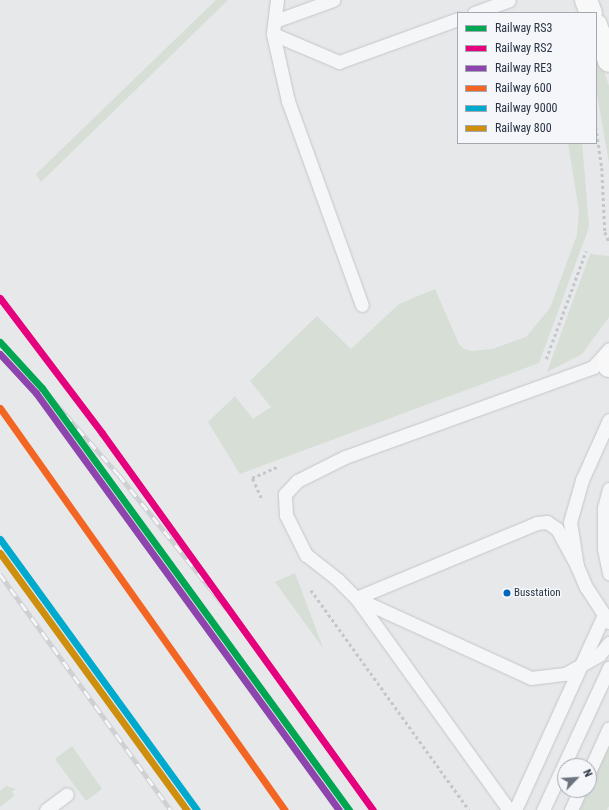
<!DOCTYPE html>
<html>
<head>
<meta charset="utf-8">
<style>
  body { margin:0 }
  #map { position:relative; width:609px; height:810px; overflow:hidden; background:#e6e8ea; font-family:"Roboto Condensed",sans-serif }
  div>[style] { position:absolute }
  .green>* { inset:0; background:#d6ded6 }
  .path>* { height:2.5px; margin-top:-1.25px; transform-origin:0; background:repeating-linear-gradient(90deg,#c5c6ca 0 3px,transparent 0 6px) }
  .roads { filter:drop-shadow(0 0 1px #c4c6c8) drop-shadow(0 0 1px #c4c6c8) }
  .service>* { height:13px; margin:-6.5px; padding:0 6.5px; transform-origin:6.5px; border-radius:6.5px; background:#f5f6f7 }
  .secondary>* { height:22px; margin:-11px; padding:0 11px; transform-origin:11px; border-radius:11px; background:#f8f8f8 }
  .rail>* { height:4.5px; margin-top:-2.25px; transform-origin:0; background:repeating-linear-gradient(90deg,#f4f6f9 0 9px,#cecfd2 0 18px); box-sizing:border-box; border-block:1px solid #cecfd2 }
  .rail-1>* { height:7px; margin:-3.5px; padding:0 3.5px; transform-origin:3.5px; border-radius:3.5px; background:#00a651 }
  .rail-2>* { height:7px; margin:-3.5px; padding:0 3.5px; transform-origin:3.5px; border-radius:3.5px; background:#e5007d }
  .rail-3>* { height:7px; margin:-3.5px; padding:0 3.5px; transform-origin:3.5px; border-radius:3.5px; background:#8e44ad }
  .rail-4>* { height:7px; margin:-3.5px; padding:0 3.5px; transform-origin:3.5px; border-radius:3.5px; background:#f26522 }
  .rail-5>* { height:7px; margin:-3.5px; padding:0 3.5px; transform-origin:3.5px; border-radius:3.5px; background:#00a9ce }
  .rail-6>* { height:7px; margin:-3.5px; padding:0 3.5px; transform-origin:3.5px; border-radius:3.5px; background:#ce8f0e }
  .dots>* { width:11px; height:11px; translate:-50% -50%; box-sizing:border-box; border:2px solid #f4f6f9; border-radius:50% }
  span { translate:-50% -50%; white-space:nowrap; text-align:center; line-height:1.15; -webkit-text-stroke:3px #f4f6f9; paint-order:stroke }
  .bus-label { font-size:11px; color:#2b3445 }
  .left { translate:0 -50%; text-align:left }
  .legend { position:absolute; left:457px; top:12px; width:140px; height:132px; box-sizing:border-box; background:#f4f6f9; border:1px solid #a4a8b1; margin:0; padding:5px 7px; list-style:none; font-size:12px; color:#2b3445 }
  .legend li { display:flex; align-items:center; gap:8px; height:20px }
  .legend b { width:20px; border:1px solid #a4a8b1 }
  .north { position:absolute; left:557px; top:758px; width:40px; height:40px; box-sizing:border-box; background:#f4f6f9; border:1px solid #a4a8b1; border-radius:50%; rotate:65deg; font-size:11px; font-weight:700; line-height:16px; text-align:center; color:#2b3445 }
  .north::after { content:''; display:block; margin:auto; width:14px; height:18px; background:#6c737f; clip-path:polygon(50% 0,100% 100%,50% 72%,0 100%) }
</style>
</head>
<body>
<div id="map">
  <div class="green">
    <div style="clip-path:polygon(216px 0,228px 0,41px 182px,36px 174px)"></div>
    <div style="clip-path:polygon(596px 47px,609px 86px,609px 163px,596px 88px)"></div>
    <div style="clip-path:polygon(568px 143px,582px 143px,589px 227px,539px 363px,240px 474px,208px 422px,235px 396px,253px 419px,271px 407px,250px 381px,317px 316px,351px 349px,399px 304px,435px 289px,459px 344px,464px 349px,471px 351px,492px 349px,526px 337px,550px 308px,577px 235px,579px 211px)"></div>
    <div style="clip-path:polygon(590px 254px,609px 256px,609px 317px,582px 354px,547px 372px)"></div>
    <div style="clip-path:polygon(295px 573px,323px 648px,275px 582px)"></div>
    <div style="clip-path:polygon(72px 746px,102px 789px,86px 801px,55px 759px)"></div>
    <div style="clip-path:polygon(609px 746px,609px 806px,607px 810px,579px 810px)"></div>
    <div style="clip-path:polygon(6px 786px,16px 789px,12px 791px,14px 796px,0 807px,0 791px)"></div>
  </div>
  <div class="path">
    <div style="left:596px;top:127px;width:41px;rotate:81.7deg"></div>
    <div style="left:602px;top:168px;width:64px;rotate:87.3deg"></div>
    <div style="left:605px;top:232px;width:11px;rotate:68deg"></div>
    <div style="left:546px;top:359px;width:115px;rotate:-69.7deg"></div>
    <div style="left:261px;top:498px;width:22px;rotate:-114deg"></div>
    <div style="left:252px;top:478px;width:27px;rotate:-24deg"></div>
    <div style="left:311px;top:590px;width:271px;rotate:54.3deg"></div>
  </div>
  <div class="roads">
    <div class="service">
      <div style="left:277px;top:0;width:34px;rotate:97deg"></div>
      <div style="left:273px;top:34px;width:69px;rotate:77.4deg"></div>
      <div style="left:288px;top:101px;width:217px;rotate:70.1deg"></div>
      <div style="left:474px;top:13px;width:37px;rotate:-20deg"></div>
      <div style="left:275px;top:21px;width:62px;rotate:-19.9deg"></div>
      <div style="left:273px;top:34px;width:72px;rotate:23deg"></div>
      <div style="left:339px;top:62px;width:127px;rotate:-19.9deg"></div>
      <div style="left:609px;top:420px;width:66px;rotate:114.2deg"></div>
      <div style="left:582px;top:480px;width:44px;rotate:105.9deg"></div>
      <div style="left:570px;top:522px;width:45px;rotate:81deg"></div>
      <div style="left:577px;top:566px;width:23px;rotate:67deg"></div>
      <div style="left:586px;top:587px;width:42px;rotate:56.7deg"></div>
      <div style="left:609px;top:489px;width:20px;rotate:105deg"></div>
      <div style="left:604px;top:508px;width:41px;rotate:90deg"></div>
      <div style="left:604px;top:549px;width:25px;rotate:78deg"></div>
      <div style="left:356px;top:598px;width:196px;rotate:-22.5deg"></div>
      <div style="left:537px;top:523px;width:10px;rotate:-6deg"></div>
      <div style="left:547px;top:522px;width:12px;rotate:35deg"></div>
      <div style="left:557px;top:529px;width:42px;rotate:61.6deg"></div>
      <div style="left:358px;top:599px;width:190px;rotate:24.5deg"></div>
      <div style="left:531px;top:678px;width:34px;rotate:-7deg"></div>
      <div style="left:565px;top:674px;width:39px;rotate:-29deg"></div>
      <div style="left:599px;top:655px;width:16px;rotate:-50deg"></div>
      <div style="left:589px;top:772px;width:48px;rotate:-65.6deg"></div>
      <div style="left:46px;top:810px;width:26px;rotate:-37deg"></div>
      <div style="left:509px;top:810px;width:261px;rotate:-125.8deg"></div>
      <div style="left:356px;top:598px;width:27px;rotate:-135deg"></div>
      <div style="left:337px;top:579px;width:39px;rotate:-142deg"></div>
      <div style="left:306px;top:555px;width:45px;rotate:-116.6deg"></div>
      <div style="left:286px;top:515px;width:21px;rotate:-93deg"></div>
      <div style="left:285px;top:494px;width:18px;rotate:-47deg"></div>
      <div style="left:297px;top:481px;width:54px;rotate:-26.6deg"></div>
      <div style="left:345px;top:457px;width:264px;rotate:-19.9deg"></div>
      <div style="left:593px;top:367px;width:24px;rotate:-48deg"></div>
      <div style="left:515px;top:810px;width:214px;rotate:-65.5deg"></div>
      <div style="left:543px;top:810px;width:157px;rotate:-65.1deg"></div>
      <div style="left:571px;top:810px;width:22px;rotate:-66deg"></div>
    </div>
    <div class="secondary">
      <div style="left:586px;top:0;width:14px;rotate:69deg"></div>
      <div style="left:596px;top:25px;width:38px;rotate:70deg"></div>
      <div style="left:609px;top:359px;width:7px;rotate:90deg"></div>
    </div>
  </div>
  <div class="rail">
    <div style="left:42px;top:388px;width:116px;rotate:48.5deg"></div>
    <div style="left:119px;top:475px;width:172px;rotate:51.1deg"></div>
    <div style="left:0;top:574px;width:291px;rotate:54.1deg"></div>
  </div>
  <div class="rail-1">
    <div style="left:0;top:342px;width:62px;rotate:47.6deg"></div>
    <div style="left:42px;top:388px;width:522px;rotate:53.96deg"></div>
  </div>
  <div class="rail-2">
    <div style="left:0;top:298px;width:169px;rotate:52.9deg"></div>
    <div style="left:102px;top:433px;width:464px;rotate:54.3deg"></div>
  </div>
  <div class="rail-3">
    <div style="left:0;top:354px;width:53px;rotate:47.3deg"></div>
    <div style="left:36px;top:393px;width:515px;rotate:54deg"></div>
  </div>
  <div class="rail-4">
    <div style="left:0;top:408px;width:493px;rotate:54.7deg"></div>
  </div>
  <div class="rail-5">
    <div style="left:0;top:539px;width:335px;rotate:54deg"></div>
  </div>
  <div class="rail-6">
    <div style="left:0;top:553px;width:318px;rotate:54deg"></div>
  </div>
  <div class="dots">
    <div style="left:507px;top:593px;background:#0065bd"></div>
  </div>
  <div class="bus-label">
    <span class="left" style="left:514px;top:593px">Busstation</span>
  </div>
  <ul class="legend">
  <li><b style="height:5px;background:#00a651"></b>Railway RS3</li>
  <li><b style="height:5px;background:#e5007d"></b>Railway RS2</li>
  <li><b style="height:5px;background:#8e44ad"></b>Railway RE3</li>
  <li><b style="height:5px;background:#f26522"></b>Railway 600</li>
  <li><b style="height:5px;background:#00a9ce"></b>Railway 9000</li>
  <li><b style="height:5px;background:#ce8f0e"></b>Railway 800</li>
  </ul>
  <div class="north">N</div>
</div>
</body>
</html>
